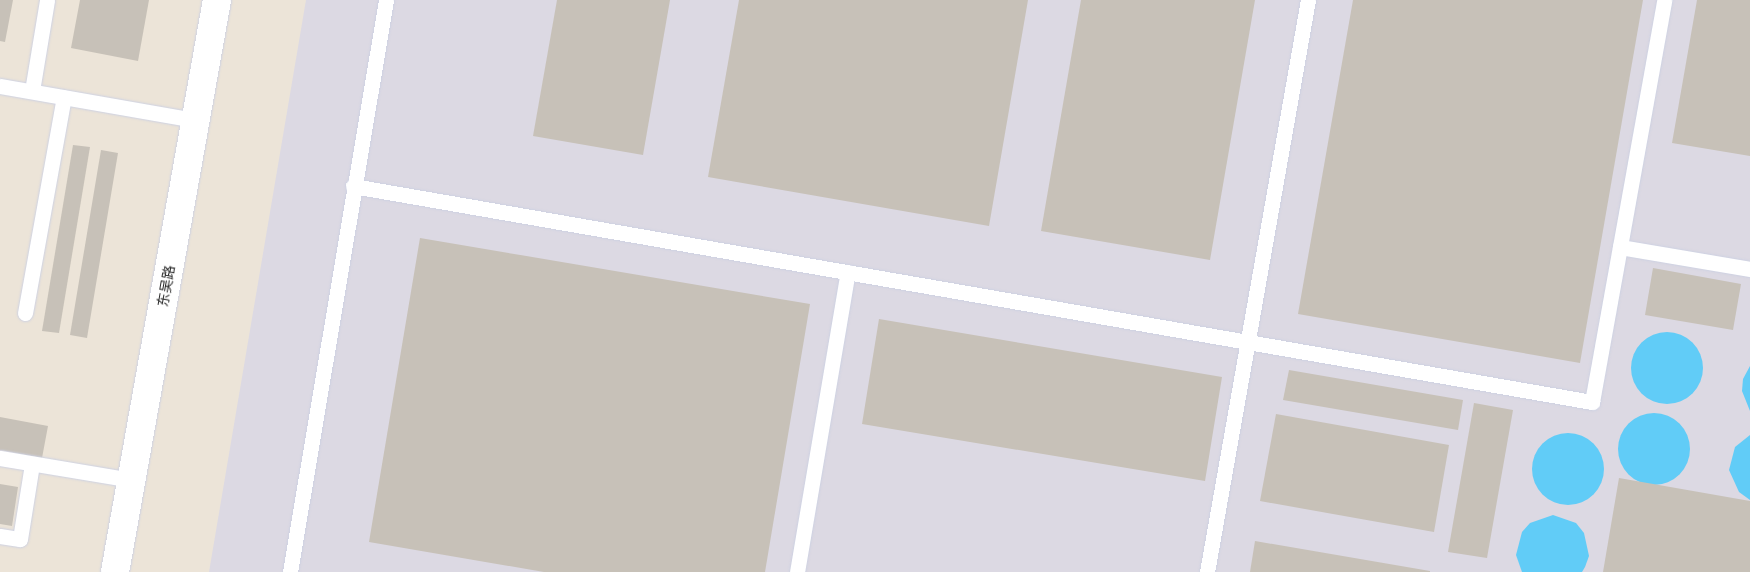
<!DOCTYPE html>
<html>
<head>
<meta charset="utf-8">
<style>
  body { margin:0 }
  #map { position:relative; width:1750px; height:572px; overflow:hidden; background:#ece4d8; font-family:Roboto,"Noto Sans SC",sans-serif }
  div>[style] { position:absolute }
  .industrial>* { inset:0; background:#dcd9e3 }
  .water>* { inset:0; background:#61ccf7 }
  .round { border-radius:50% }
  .building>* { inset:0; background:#c7c1b8 }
  .roads { filter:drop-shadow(0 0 1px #cdd1e2) drop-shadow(0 0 1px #cdd1e2) }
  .lane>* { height:15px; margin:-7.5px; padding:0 7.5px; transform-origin:7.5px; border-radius:7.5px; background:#fff }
  .secondary>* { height:28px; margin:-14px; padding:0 14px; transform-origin:14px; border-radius:14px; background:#fff }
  span { translate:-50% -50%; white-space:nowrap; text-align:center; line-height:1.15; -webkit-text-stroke:4px #fff; paint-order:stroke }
  .street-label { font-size:14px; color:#282828 }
</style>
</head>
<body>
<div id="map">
  <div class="industrial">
    <div style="clip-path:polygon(306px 0,1750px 0,1750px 572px,209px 572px)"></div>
  </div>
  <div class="water">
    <div class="round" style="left:1631px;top:332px;width:72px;height:72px"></div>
    <div style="clip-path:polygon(1750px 366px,1750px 411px,1742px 391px,1743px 379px)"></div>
    <div class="round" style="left:1618px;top:413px;width:72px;height:72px"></div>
    <div class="round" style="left:1532px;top:433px;width:72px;height:72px"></div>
    <div style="clip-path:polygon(1750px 435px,1750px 500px,1739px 492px,1729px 470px,1735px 447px)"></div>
    <div style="clip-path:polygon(1553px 515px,1576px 523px,1584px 533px,1589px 556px,1585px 567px,1582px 572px,1522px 572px,1516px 555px,1522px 532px,1530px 523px)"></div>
  </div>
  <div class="building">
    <div style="clip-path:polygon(0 0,13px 0,5px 42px,0 41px)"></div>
    <div style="clip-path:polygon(80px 0,149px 0,138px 61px,71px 48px)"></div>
    <div style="clip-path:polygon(557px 0,670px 0,643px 155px,533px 136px)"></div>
    <div style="clip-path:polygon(739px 0,1028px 0,989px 226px,708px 177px)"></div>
    <div style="clip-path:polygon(1081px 0,1255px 0,1210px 260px,1041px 231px)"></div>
    <div style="clip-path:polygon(1353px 0,1643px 0,1580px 363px,1298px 314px)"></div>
    <div style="clip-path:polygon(1697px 0,1750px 0,1750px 156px,1672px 143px)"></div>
    <div style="clip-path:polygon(73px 145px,90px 147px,59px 333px,42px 331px)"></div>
    <div style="clip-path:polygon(101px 150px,118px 153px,87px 338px,70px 335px)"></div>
    <div style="clip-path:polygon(420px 238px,810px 304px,765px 572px,544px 572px,369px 542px)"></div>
    <div style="clip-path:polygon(1653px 268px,1741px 284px,1733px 330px,1645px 315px)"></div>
    <div style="clip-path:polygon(879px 319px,1222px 377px,1205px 481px,862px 424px)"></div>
    <div style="clip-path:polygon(1289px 370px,1463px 400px,1458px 430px,1283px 400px)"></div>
    <div style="clip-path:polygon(1474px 403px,1513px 410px,1487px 558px,1448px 552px)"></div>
    <div style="clip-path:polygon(1276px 414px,1449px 445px,1434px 532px,1260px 501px)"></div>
    <div style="clip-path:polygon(0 417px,48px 426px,42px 458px,0 450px)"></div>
    <div style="clip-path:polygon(1619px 478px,1750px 501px,1750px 572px,1603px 572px)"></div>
    <div style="clip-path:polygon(0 484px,18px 487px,12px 526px,0 524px)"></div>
    <div style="clip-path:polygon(1255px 541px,1430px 571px,1430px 572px,1250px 572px)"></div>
  </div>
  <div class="roads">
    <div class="lane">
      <div style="left:0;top:86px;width:198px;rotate:9.9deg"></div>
      <div style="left:32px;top:91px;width:92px;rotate:-80.6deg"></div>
      <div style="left:353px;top:186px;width:1258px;rotate:9.89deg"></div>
      <div style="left:1592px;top:402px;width:408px;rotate:-79.8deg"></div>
      <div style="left:1620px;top:247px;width:132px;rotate:9.6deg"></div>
      <div style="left:25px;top:313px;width:219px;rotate:-79.8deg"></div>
      <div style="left:0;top:458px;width:133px;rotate:9.5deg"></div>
      <div style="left:0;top:536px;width:20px;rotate:9deg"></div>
      <div style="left:20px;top:539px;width:76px;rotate:-80.9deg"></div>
      <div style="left:290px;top:572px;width:580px;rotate:-80.47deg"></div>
      <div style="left:797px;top:572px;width:304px;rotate:-80.4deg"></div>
      <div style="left:1207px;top:572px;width:581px;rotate:-79.99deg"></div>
    </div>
    <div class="secondary">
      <div style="left:115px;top:572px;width:581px;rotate:-79.89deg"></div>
    </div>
  </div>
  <div class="street-label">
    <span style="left:166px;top:286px;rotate:-80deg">东吴路</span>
  </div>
</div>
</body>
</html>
